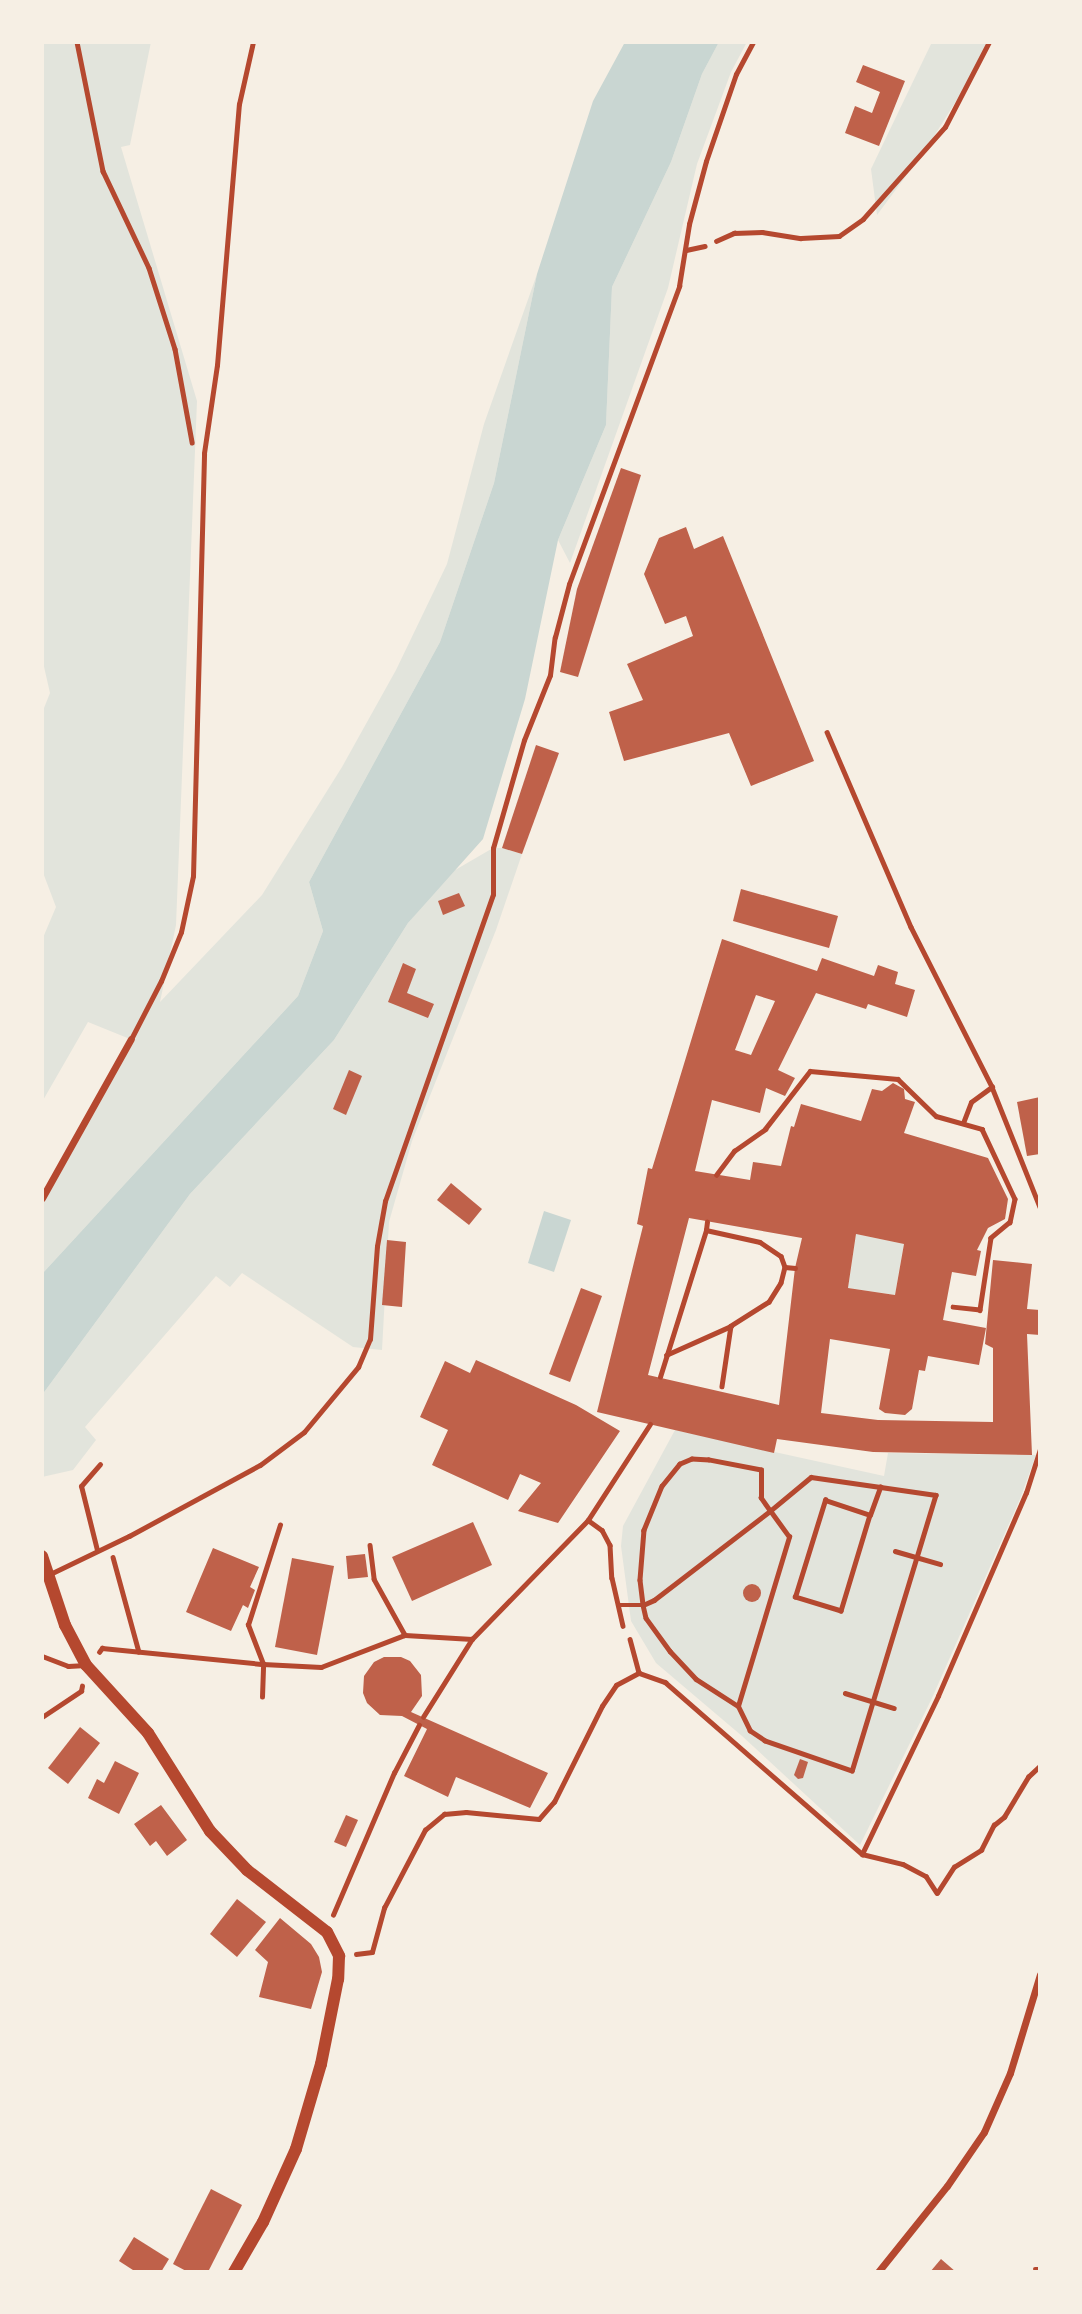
<!DOCTYPE html>
<html>
<head>
<meta charset="utf-8">
<style>
  body { margin:0 }
  #map { position:relative; width:1082px; height:2314px; overflow:hidden; background:#f6efe4; font-family:Inter,sans-serif }
  div>[style] { position:absolute }
  .green>* { inset:0; background:#e2e4dc }
  .water>* { inset:0; background:#c9d6d2 }
  .building>* { inset:0; background:#bf614a }
  .round { border-radius:50% }
  .path>* { height:4.5px; margin:-2.25px; padding:0 2.25px; transform-origin:2.25px; border-radius:2.25px; background:#b5482f }
  .service>* { height:5px; margin:-2.5px; padding:0 2.5px; transform-origin:2.5px; border-radius:2.5px; background:#b5482f }
  .minor>* { height:7px; margin:-3.5px; padding:0 3.5px; transform-origin:3.5px; border-radius:3.5px; background:#b5482f }
  .tertiary>* { height:12px; margin:-6px; padding:0 6px; transform-origin:6px; border-radius:6px; background:#b5482f }
  span { translate:-50% -50%; white-space:nowrap; text-align:center; line-height:1.15; -webkit-text-stroke:7px #f6efe4; paint-order:stroke }
  .frame { position:absolute; inset:0; border:44px solid #f6efe4; pointer-events:none }
</style>
</head>
<body>
<div id="map">
  <div class="green">
    <div style="clip-path:polygon(42px 42px,151px 42px,130px 145px,121px 147px,197px 401px,176px 925px,160px 1002px,262px 895px,342px 767px,396px 670px,447px 564px,484px 424px,537px 274px,494px 483px,440px 642px,309px 882px,323px 931px,298px 996px,42px 1274px,42px 1198px,130px 1039px,88px 1022px,42px 1102px,42px 940px,56px 907px,42px 870px,42px 713px,50px 693px,42px 658px)"></div>
    <div style="clip-path:polygon(719px 42px,747px 42px,731px 72px,697px 164px,668px 288px,570px 563px,558px 540px,606px 425px,612px 287px,671px 162px,702px 74px)"></div>
    <div style="clip-path:polygon(932px 42px,989px 42px,988px 50px,926px 149px,877px 215px,871px 169px)"></div>
    <div style="clip-path:polygon(493px 848px,502px 848px,522px 854px,496px 930px,412px 1141px,389px 1222px,382px 1350px,353px 1347px,242px 1273px,230px 1287px,216px 1276px,85px 1427px,96px 1440px,73px 1470px,42px 1477px,42px 1395px,190px 1194px,334px 1040px,408px 923px,450px 873px)"></div>
    <div style="clip-path:polygon(856px 1234px,904px 1244px,895px 1295px,848px 1288px)"></div>
    <div style="clip-path:polygon(675px 1430px,884px 1476px,888px 1453px,1036px 1455px,1020px 1499px,932px 1698px,860px 1845px,742px 1736px,656px 1663px,631px 1621px,621px 1546px,623px 1526px)"></div>
  </div>
  <div class="water">
    <div style="clip-path:polygon(625px 42px,719px 42px,702px 74px,671px 162px,612px 287px,606px 425px,558px 540px,525px 699px,483px 839px,408px 923px,334px 1040px,190px 1194px,42px 1395px,42px 1274px,298px 996px,323px 931px,309px 882px,440px 642px,494px 483px,537px 274px,593px 101px)"></div>
    <div style="clip-path:polygon(544px 1211px,571px 1220px,554px 1272px,528px 1263px)"></div>
  </div>
  <div class="building">
    <div style="clip-path:polygon(863px 65px,905px 81px,879px 146px,845px 133px,855px 106px,872px 113px,880px 92px,856px 82px)"></div>
    <div style="clip-path:polygon(621px 468px,641px 475px,578px 677px,560px 672px,577px 589px)"></div>
    <div style="clip-path:polygon(686px 527px,694px 549px,723px 536px,814px 761px,751px 786px,729px 733px,624px 761px,609px 712px,643px 700px,627px 664px,693px 636px,686px 616px,665px 624px,644px 574px,659px 538px)"></div>
    <div style="clip-path:polygon(536px 745px,559px 753px,522px 854px,502px 848px)"></div>
    <div style="clip-path:polygon(741px 889px,838px 916px,829px 948px,733px 921px)"></div>
    <div style="clip-path:polygon(459px 893px,465px 906px,443px 915px,438px 901px)"></div>
    <div style="clip-path:polygon(evenodd,722px 939px,817px 971px,822px 958px,874px 976px,878px 965px,898px 972px,895px 984px,915px 990px,907px 1017px,868px 1004px,866px 1009px,816px 993px,778px 1070px,795px 1078px,785px 1096px,766px 1088px,760px 1113px,712px 1100px,695px 1171px,750px 1180px,753px 1162px,781px 1166px,791px 1126px,794px 1127px,801px 1104px,861px 1121px,872px 1089px,882px 1091px,893px 1083px,904px 1089px,905px 1099px,915px 1102px,904px 1133px,988px 1158px,1008px 1199px,1005px 1219px,988px 1228px,977px 1250px,981px 1251px,976px 1276px,952px 1272px,943px 1320px,986px 1328px,979px 1365px,928px 1356px,925px 1371px,919px 1370px,912px 1409px,905px 1415px,885px 1413px,879px 1409px,890px 1349px,830px 1339px,821px 1413px,878px 1420px,993px 1422px,993px 1348px,985px 1344px,993px 1260px,1032px 1264px,1027px 1309px,1040px 1310px,1040px 1335px,1027px 1334px,1032px 1455px,873px 1452px,777px 1439px,774px 1453px,597px 1412px,643px 1226px,637px 1224px,648px 1168px,652px 1169px,722px 939px,756px 995px,775px 1001px,751px 1055px,735px 1050px,756px 995px,722px 939px,689px 1218px,802px 1238px,795px 1268px,779px 1405px,648px 1375px,689px 1218px,722px 939px,856px 1234px,904px 1244px,895px 1295px,848px 1288px,856px 1234px)"></div>
    <div style="clip-path:polygon(403px 963px,416px 969px,407px 993px,434px 1004px,428px 1018px,388px 1002px)"></div>
    <div style="clip-path:polygon(349px 1070px,362px 1076px,346px 1115px,333px 1109px)"></div>
    <div style="clip-path:polygon(1040px 1097px,1040px 1154px,1027px 1156px,1017px 1102px)"></div>
    <div style="clip-path:polygon(451px 1183px,482px 1209px,469px 1225px,437px 1200px)"></div>
    <div style="clip-path:polygon(387px 1240px,406px 1242px,402px 1307px,382px 1305px)"></div>
    <div style="clip-path:polygon(581px 1288px,602px 1296px,570px 1382px,549px 1374px)"></div>
    <div style="clip-path:polygon(476px 1360px,576px 1405px,620px 1431px,558px 1523px,518px 1511px,541px 1483px,520px 1474px,508px 1500px,432px 1465px,448px 1430px,420px 1417px,445px 1361px,470px 1373px)"></div>
    <div style="clip-path:polygon(473px 1522px,492px 1565px,412px 1601px,392px 1557px)"></div>
    <div style="clip-path:polygon(213px 1548px,259px 1567px,250px 1587px,255px 1590px,248px 1608px,243px 1605px,231px 1631px,186px 1612px)"></div>
    <div style="clip-path:polygon(365px 1554px,368px 1577px,348px 1579px,346px 1556px)"></div>
    <div style="clip-path:polygon(292px 1558px,334px 1566px,317px 1655px,275px 1647px)"></div>
    <div class="round" style="left:743px;top:1584px;width:18px;height:18px"></div>
    <div style="clip-path:polygon(384px 1657px,401px 1657px,410px 1661px,421px 1675px,422px 1696px,411px 1712px,548px 1773px,530px 1808px,456px 1777px,448px 1797px,404px 1776px,427px 1729px,402px 1716px,380px 1715px,367px 1703px,363px 1693px,364px 1676px,374px 1662px)"></div>
    <div style="clip-path:polygon(80px 1727px,100px 1743px,68px 1784px,48px 1768px)"></div>
    <div style="clip-path:polygon(800px 1759px,808px 1762px,803px 1778px,798px 1779px,794px 1775px)"></div>
    <div style="clip-path:polygon(115px 1761px,139px 1773px,119px 1814px,88px 1798px,97px 1779px,104px 1783px)"></div>
    <div style="clip-path:polygon(161px 1805px,187px 1840px,167px 1856px,156px 1841px,150px 1846px,134px 1824px)"></div>
    <div style="clip-path:polygon(346px 1815px,358px 1820px,346px 1847px,334px 1842px)"></div>
    <div style="clip-path:polygon(237px 1899px,266px 1922px,237px 1957px,210px 1934px)"></div>
    <div style="clip-path:polygon(280px 1918px,311px 1944px,319px 1957px,322px 1972px,311px 2009px,259px 1997px,268px 1962px,255px 1950px)"></div>
    <div style="clip-path:polygon(211px 2189px,242px 2205px,208px 2272px,188px 2272px,173px 2264px)"></div>
    <div style="clip-path:polygon(134px 2237px,169px 2259px,161px 2272px,136px 2272px,119px 2261px)"></div>
    <div style="clip-path:polygon(941px 2259px,956px 2272px,930px 2272px)"></div>
  </div>
  <div class="path">
    <div style="left:77px;top:42px;width:132px;rotate:78.6deg"></div>
    <div style="left:103px;top:171px;width:107px;rotate:64.6deg"></div>
    <div style="left:149px;top:268px;width:85px;rotate:72.2deg"></div>
    <div style="left:175px;top:349px;width:95px;rotate:79.6deg"></div>
    <div style="left:716px;top:241px;width:20px;rotate:-24deg"></div>
    <div style="left:734px;top:233px;width:28px;rotate:-2deg"></div>
    <div style="left:762px;top:232px;width:39px;rotate:9deg"></div>
    <div style="left:801px;top:238px;width:38px;rotate:-3deg"></div>
    <div style="left:839px;top:236px;width:29px;rotate:-35deg"></div>
    <div style="left:863px;top:219px;width:123px;rotate:-48.3deg"></div>
    <div style="left:945px;top:127px;width:96px;rotate:-62.6deg"></div>
    <div style="left:827px;top:732px;width:212px;rotate:66.7deg"></div>
    <div style="left:911px;top:927px;width:179px;rotate:63.1deg"></div>
    <div style="left:992px;top:1087px;width:129px;rotate:68.2deg"></div>
    <div style="left:963px;top:1123px;width:22px;rotate:-69deg"></div>
    <div style="left:971px;top:1102px;width:26px;rotate:-36deg"></div>
    <div style="left:716px;top:1175px;width:30px;rotate:-53deg"></div>
    <div style="left:734px;top:1151px;width:38px;rotate:-35deg"></div>
    <div style="left:765px;top:1129px;width:73px;rotate:-52.2deg"></div>
    <div style="left:810px;top:1071px;width:88px;rotate:5.2deg"></div>
    <div style="left:898px;top:1079px;width:53px;rotate:44.2deg"></div>
    <div style="left:936px;top:1116px;width:48px;rotate:15.8deg"></div>
    <div style="left:982px;top:1129px;width:77px;rotate:64.8deg"></div>
    <div style="left:1015px;top:1199px;width:24px;rotate:102deg"></div>
    <div style="left:1010px;top:1222px;width:25px;rotate:140deg"></div>
    <div style="left:991px;top:1238px;width:73px;rotate:98.7deg"></div>
    <div style="left:980px;top:1310px;width:27px;rotate:-174deg"></div>
    <div style="left:706px;top:1230px;width:8px;rotate:-83deg"></div>
    <div style="left:785px;top:1267px;width:10px;rotate:6deg"></div>
    <div style="left:666px;top:1355px;width:71px;rotate:-24deg"></div>
    <div style="left:660px;top:1377px;width:154px;rotate:-72.6deg"></div>
    <div style="left:706px;top:1230px;width:55px;rotate:12.5deg"></div>
    <div style="left:760px;top:1242px;width:25px;rotate:34deg"></div>
    <div style="left:781px;top:1256px;width:12px;rotate:70deg"></div>
    <div style="left:785px;top:1267px;width:16px;rotate:104deg"></div>
    <div style="left:781px;top:1283px;width:22px;rotate:122deg"></div>
    <div style="left:769px;top:1302px;width:45px;rotate:147.7deg"></div>
    <div style="left:731px;top:1326px;width:61px;rotate:98.5deg"></div>
    <div style="left:825px;top:1500px;width:47px;rotate:18.4deg"></div>
    <div style="left:870px;top:1515px;width:100px;rotate:106.8deg"></div>
    <div style="left:841px;top:1611px;width:48px;rotate:-163.1deg"></div>
    <div style="left:795px;top:1597px;width:102px;rotate:-72.8deg"></div>
    <div style="left:870px;top:1515px;width:30px;rotate:-70deg"></div>
    <div style="left:588px;top:1520px;width:17px;rotate:36deg"></div>
    <div style="left:602px;top:1530px;width:17px;rotate:62deg"></div>
    <div style="left:610px;top:1545px;width:33px;rotate:87deg"></div>
    <div style="left:612px;top:1578px;width:49px;rotate:77.1deg"></div>
    <div style="left:370px;top:1545px;width:34px;rotate:83deg"></div>
    <div style="left:374px;top:1579px;width:64px;rotate:61deg"></div>
    <div style="left:895px;top:1551px;width:47px;rotate:16.1deg"></div>
    <div style="left:113px;top:1557px;width:98px;rotate:74.7deg"></div>
    <div style="left:618px;top:1605px;width:25px"></div>
    <div style="left:643px;top:1605px;width:12px;rotate:-24deg"></div>
    <div style="left:654px;top:1600px;width:146px;rotate:-37.5deg"></div>
    <div style="left:770px;top:1511px;width:53px;rotate:-39.7deg"></div>
    <div style="left:811px;top:1477px;width:126px;rotate:8.2deg"></div>
    <div style="left:936px;top:1495px;width:288px;rotate:106.9deg"></div>
    <div style="left:852px;top:1771px;width:92px;rotate:-161deg"></div>
    <div style="left:765px;top:1741px;width:18px;rotate:-146deg"></div>
    <div style="left:750px;top:1731px;width:28px;rotate:-116deg"></div>
    <div style="left:738px;top:1706px;width:177px;rotate:-73.2deg"></div>
    <div style="left:789px;top:1537px;width:32px;rotate:-126deg"></div>
    <div style="left:770px;top:1511px;width:16px;rotate:-125deg"></div>
    <div style="left:761px;top:1498px;width:28px;rotate:-90deg"></div>
    <div style="left:761px;top:1470px;width:53px;rotate:-169.1deg"></div>
    <div style="left:709px;top:1460px;width:17px;rotate:-177deg"></div>
    <div style="left:692px;top:1459px;width:13px;rotate:157deg"></div>
    <div style="left:680px;top:1464px;width:28px;rotate:129deg"></div>
    <div style="left:662px;top:1486px;width:48px;rotate:112.2deg"></div>
    <div style="left:644px;top:1530px;width:50px;rotate:94.6deg"></div>
    <div style="left:640px;top:1580px;width:25px;rotate:83deg"></div>
    <div style="left:643px;top:1605px;width:13px;rotate:77deg"></div>
    <div style="left:646px;top:1618px;width:41px;rotate:54deg"></div>
    <div style="left:670px;top:1651px;width:38px;rotate:47deg"></div>
    <div style="left:696px;top:1679px;width:50px;rotate:32.7deg"></div>
    <div style="left:630px;top:1639px;width:35px;rotate:75deg"></div>
    <div style="left:99px;top:1652px;width:5px;rotate:-53deg"></div>
    <div style="left:102px;top:1648px;width:162px;rotate:5.7deg"></div>
    <div style="left:263px;top:1664px;width:58px;rotate:3deg"></div>
    <div style="left:321px;top:1667px;width:90px;rotate:-20.9deg"></div>
    <div style="left:405px;top:1635px;width:67px;rotate:3.4deg"></div>
    <div style="left:845px;top:1693px;width:51px;rotate:17deg"></div>
    <div style="left:262px;top:1697px;width:33px;rotate:-88deg"></div>
    <div style="left:263px;top:1664px;width:42px;rotate:-111deg"></div>
    <div style="left:248px;top:1625px;width:105px;rotate:-72.3deg"></div>
    <div style="left:42px;top:1717px;width:47px;rotate:-33.7deg"></div>
    <div style="left:81px;top:1691px;width:5px;rotate:-79deg"></div>
    <div style="left:423px;top:1717px;width:92px;rotate:-57.9deg"></div>
    <div style="left:472px;top:1639px;width:166px;rotate:-45.7deg"></div>
    <div style="left:588px;top:1520px;width:114px;rotate:-57.1deg"></div>
    <div style="left:862px;top:1854px;width:175px;rotate:-64.3deg"></div>
    <div style="left:938px;top:1696px;width:221px;rotate:-66.6deg"></div>
    <div style="left:1026px;top:1493px;width:46px;rotate:-72.3deg"></div>
    <div style="left:333px;top:1915px;width:155px;rotate:-66.8deg"></div>
    <div style="left:394px;top:1773px;width:54px;rotate:-62.5deg"></div>
    <div style="left:356px;top:1954px;width:16px;rotate:-7deg"></div>
    <div style="left:372px;top:1952px;width:46px;rotate:-74.7deg"></div>
    <div style="left:384px;top:1908px;width:88px;rotate:-62.3deg"></div>
    <div style="left:425px;top:1830px;width:25px;rotate:-40deg"></div>
    <div style="left:444px;top:1814px;width:22px;rotate:-5deg"></div>
    <div style="left:466px;top:1812px;width:73px;rotate:5.5deg"></div>
    <div style="left:539px;top:1819px;width:23px;rotate:-49deg"></div>
    <div style="left:554px;top:1802px;width:107px;rotate:-63.4deg"></div>
    <div style="left:602px;top:1706px;width:25px;rotate:-56deg"></div>
    <div style="left:616px;top:1685px;width:26px;rotate:-28deg"></div>
    <div style="left:639px;top:1673px;width:28px;rotate:19deg"></div>
    <div style="left:665px;top:1682px;width:262px;rotate:41.1deg"></div>
    <div style="left:862px;top:1854px;width:42px;rotate:13.7deg"></div>
    <div style="left:903px;top:1864px;width:26px;rotate:28deg"></div>
    <div style="left:926px;top:1876px;width:20px;rotate:57deg"></div>
    <div style="left:937px;top:1893px;width:31px;rotate:-57deg"></div>
    <div style="left:954px;top:1867px;width:32px;rotate:-32deg"></div>
    <div style="left:981px;top:1850px;width:28px;rotate:-63deg"></div>
    <div style="left:994px;top:1825px;width:13px;rotate:-39deg"></div>
    <div style="left:1004px;top:1817px;width:47px;rotate:-59deg"></div>
    <div style="left:1028px;top:1777px;width:16px;rotate:-43deg"></div>
    <div style="left:1035px;top:2269px;width:5px"></div>
  </div>
  <div class="service">
    <div style="left:686px;top:250px;width:19px;rotate:-12deg"></div>
    <div style="left:131px;top:1039px;width:65px;rotate:-62.7deg"></div>
    <div style="left:161px;top:981px;width:53px;rotate:-67.8deg"></div>
    <div style="left:181px;top:932px;width:57px;rotate:-77.9deg"></div>
    <div style="left:193px;top:876px;width:423px;rotate:-88.5deg"></div>
    <div style="left:204px;top:453px;width:89px;rotate:-81.6deg"></div>
    <div style="left:217px;top:365px;width:262px;rotate:-85.2deg"></div>
    <div style="left:239px;top:104px;width:64px;rotate:-77.3deg"></div>
    <div style="left:97px;top:1550px;width:66px;rotate:-104deg"></div>
    <div style="left:81px;top:1486px;width:29px;rotate:-49deg"></div>
    <div style="left:50px;top:1574px;width:88px;rotate:-25.7deg"></div>
    <div style="left:129px;top:1536px;width:149px;rotate:-28.5deg"></div>
    <div style="left:260px;top:1465px;width:55px;rotate:-36.9deg"></div>
    <div style="left:304px;top:1432px;width:85px;rotate:-50.3deg"></div>
    <div style="left:358px;top:1367px;width:30px;rotate:-67deg"></div>
    <div style="left:370px;top:1339px;width:93px;rotate:-85.7deg"></div>
    <div style="left:377px;top:1246px;width:46px;rotate:-79.9deg"></div>
    <div style="left:385px;top:1201px;width:325px;rotate:-70.6deg"></div>
    <div style="left:493px;top:894px;width:46px;rotate:-90deg"></div>
    <div style="left:493px;top:848px;width:112px;rotate:-74deg"></div>
    <div style="left:524px;top:740px;width:70px;rotate:-68.2deg"></div>
    <div style="left:550px;top:675px;width:38px;rotate:-83deg"></div>
    <div style="left:555px;top:637px;width:55px;rotate:-75.2deg"></div>
    <div style="left:569px;top:584px;width:318px;rotate:-69.7deg"></div>
    <div style="left:679px;top:286px;width:63px;rotate:-80.8deg"></div>
    <div style="left:689px;top:224px;width:65px;rotate:-74.9deg"></div>
    <div style="left:706px;top:161px;width:92px;rotate:-71deg"></div>
    <div style="left:736px;top:74px;width:36px;rotate:-62deg"></div>
    <div style="left:42px;top:1656px;width:28px;rotate:21deg"></div>
    <div style="left:68px;top:1666px;width:18px;rotate:-3deg"></div>
  </div>
  <div class="minor">
    <div style="left:42px;top:1198px;width:182px;rotate:-60.8deg"></div>
    <div style="left:878px;top:2272px;width:110px;rotate:-51.3deg"></div>
    <div style="left:947px;top:2186px;width:65px;rotate:-55.6deg"></div>
    <div style="left:984px;top:2132px;width:64px;rotate:-66.2deg"></div>
    <div style="left:1010px;top:2073px;width:103px;rotate:-73.1deg"></div>
  </div>
  <div class="tertiary">
    <div style="left:42px;top:1556px;width:73px;rotate:71.6deg"></div>
    <div style="left:65px;top:1625px;width:45px;rotate:62.3deg"></div>
    <div style="left:86px;top:1665px;width:92px;rotate:47.6deg"></div>
    <div style="left:148px;top:1733px;width:116px;rotate:57.7deg"></div>
    <div style="left:210px;top:1831px;width:54px;rotate:46.5deg"></div>
    <div style="left:247px;top:1870px;width:101px;rotate:37.8deg"></div>
    <div style="left:327px;top:1932px;width:27px;rotate:63deg"></div>
    <div style="left:339px;top:1956px;width:23px;rotate:92deg"></div>
    <div style="left:338px;top:1979px;width:87px;rotate:101.3deg"></div>
    <div style="left:321px;top:2064px;width:89px;rotate:106.4deg"></div>
    <div style="left:296px;top:2149px;width:80px;rotate:114.3deg"></div>
    <div style="left:263px;top:2222px;width:58px;rotate:120.1deg"></div>
  </div>
  <div class="frame"></div>
</div>
</body>
</html>
